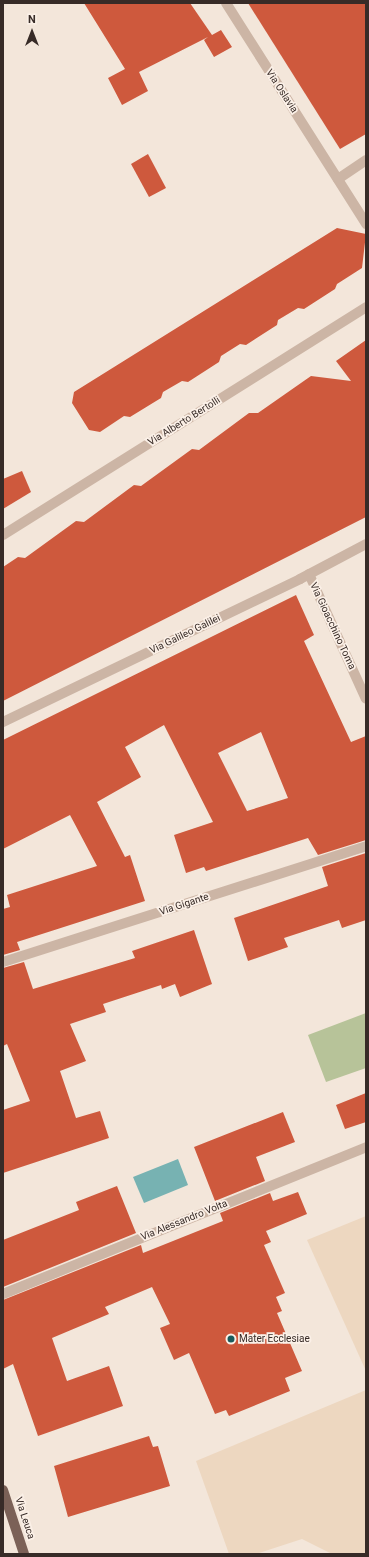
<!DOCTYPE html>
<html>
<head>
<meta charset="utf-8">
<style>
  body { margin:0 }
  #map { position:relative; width:369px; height:1557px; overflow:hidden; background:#f3e6da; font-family:Roboto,sans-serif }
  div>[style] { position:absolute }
  .green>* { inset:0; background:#b7c399 }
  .plaza>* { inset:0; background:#edd7c0 }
  .water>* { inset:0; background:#77b2b2 }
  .building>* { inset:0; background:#ce593d }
  .minor>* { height:10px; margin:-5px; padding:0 5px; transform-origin:5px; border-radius:5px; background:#ccb5a5 }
  .major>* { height:10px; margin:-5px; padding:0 5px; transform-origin:5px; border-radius:5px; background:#7b6157 }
  .dots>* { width:11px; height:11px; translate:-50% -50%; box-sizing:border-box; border:2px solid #fbf0e7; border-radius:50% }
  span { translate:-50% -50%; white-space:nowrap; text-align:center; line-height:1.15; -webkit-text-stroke:3.5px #fbf0e7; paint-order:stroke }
  .street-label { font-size:10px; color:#372b27 }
  .poi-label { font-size:10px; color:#372b27 }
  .left { translate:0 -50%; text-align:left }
  .frame { position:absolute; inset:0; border:4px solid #372b27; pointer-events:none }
  .north { position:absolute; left:12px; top:12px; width:40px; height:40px; -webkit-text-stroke:3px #fbf0e7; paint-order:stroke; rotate:0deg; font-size:11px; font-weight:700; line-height:16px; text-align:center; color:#372b27 }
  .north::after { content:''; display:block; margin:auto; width:14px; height:18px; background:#372b27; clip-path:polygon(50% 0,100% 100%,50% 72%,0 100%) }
</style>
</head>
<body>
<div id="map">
  <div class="green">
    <div style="clip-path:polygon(366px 1013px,366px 1068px,326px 1082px,308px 1035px)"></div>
  </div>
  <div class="plaza">
    <div style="clip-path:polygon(366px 1216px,366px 1371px,307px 1240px)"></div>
    <div style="clip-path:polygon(366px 1390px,366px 1554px,332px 1554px,302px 1539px,256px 1554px,229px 1554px,196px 1461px)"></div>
  </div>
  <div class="water">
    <div style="clip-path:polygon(178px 1159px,188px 1185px,144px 1203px,133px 1177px)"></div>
  </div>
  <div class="building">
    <div style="clip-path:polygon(84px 3px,190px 3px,212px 35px,221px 30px,232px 47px,214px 57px,204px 40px,208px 37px,139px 72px,148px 91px,122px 105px,108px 78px,125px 69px)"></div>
    <div style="clip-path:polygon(248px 3px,366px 3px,366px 134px,340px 149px)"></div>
    <div style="clip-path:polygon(148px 154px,166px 188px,149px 197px,131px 164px)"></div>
    <div style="clip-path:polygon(337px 228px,366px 234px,362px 268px,337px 284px,335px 289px,304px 309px,298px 308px,278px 320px,277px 325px,246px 345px,240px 344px,221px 356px,219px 362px,188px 382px,182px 381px,163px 392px,161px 398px,130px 417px,124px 416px,100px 432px,89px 430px,72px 403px,74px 392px)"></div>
    <div style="clip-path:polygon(366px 340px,366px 517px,3px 701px,3px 567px,18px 557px,25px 558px,76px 521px,84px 522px,134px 485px,141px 486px,192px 449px,199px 450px,249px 413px,258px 413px,311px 376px,351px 381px,336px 361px)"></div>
    <div style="clip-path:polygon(22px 471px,31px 492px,3px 509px,3px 479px)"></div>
    <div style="clip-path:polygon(evenodd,296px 595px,314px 635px,304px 641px,351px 742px,366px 736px,366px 840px,318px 855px,308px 838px,206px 871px,204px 867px,186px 873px,174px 835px,213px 822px,164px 725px,125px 747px,141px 777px,97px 802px,125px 857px,130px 855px,145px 901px,17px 942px,20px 950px,3px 955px,3px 909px,10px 907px,7px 895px,97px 866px,70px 815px,3px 849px,3px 740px,296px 595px,261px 732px,288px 798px,247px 811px,218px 753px,261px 732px)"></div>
    <div style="clip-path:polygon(366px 853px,366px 920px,342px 928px,339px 920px,284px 938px,288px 947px,248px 961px,234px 918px,328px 886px,322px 867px)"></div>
    <div style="clip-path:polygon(194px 930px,212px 984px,180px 997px,175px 984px,162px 989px,161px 985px,103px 1004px,106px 1012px,70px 1024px,86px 1061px,60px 1071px,76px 1118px,100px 1111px,109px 1138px,3px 1173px,3px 1110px,30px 1101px,7px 1044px,3px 1046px,3px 968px,24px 962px,33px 989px,135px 958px,132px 951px)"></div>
    <div style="clip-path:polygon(366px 1093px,366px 1122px,345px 1129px,336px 1105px)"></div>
    <div style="clip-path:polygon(283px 1112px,295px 1142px,256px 1157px,265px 1181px,215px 1201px,194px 1147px)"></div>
    <div style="clip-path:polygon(117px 1186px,136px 1233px,3px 1287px,3px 1240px,79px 1210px,76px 1202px)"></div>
    <div style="clip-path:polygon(298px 1192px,307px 1214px,266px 1231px,271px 1242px,264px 1245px,285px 1293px,276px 1297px,282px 1311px,277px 1313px,302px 1371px,285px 1378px,290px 1391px,229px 1416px,226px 1410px,215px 1414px,189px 1353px,174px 1360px,160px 1328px,170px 1324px,152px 1287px,105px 1307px,109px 1314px,52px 1338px,67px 1381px,109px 1366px,123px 1406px,38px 1436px,13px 1364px,3px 1369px,3px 1300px,141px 1245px,143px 1253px,223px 1221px,220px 1213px,270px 1193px,273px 1201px)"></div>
    <div style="clip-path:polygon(149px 1436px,153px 1447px,158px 1446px,170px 1486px,68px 1517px,54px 1466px)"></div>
  </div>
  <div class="minor">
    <div style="left:226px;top:3px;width:262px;rotate:57.6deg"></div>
    <div style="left:338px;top:179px;width:34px;rotate:-34deg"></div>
    <div style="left:3px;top:535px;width:429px;rotate:-32.1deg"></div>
    <div style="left:309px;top:574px;width:137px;rotate:65.5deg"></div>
    <div style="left:3px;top:722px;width:330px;rotate:-25.7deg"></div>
    <div style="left:300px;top:579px;width:75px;rotate:-27.9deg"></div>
    <div style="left:3px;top:962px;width:381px;rotate:-17.7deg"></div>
    <div style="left:3px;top:1294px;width:392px;rotate:-22deg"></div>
  </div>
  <div class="major">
    <div style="left:3px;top:1490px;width:67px;rotate:71.8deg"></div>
  </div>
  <div class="dots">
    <div style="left:231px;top:1339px;background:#195b5c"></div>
  </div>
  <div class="street-label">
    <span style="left:282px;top:91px;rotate:57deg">Via Oslavia</span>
    <span style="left:184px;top:421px;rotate:-32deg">Via Alberto Bertolli</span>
    <span style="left:333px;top:626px;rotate:65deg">Via Gioacchino Toma</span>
    <span style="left:185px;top:634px;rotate:-26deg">Via Galileo Galilei</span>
    <span style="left:184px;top:904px;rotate:-18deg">Via Gigante</span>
    <span style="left:184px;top:1220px;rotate:-22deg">Via Alessandro Volta</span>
    <span style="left:25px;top:1518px;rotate:72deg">Via Leuca</span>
  </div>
  <div class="poi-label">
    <span class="left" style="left:239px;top:1339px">Mater Ecclesiae</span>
  </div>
  <div class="frame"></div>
  <div class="north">N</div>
</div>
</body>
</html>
